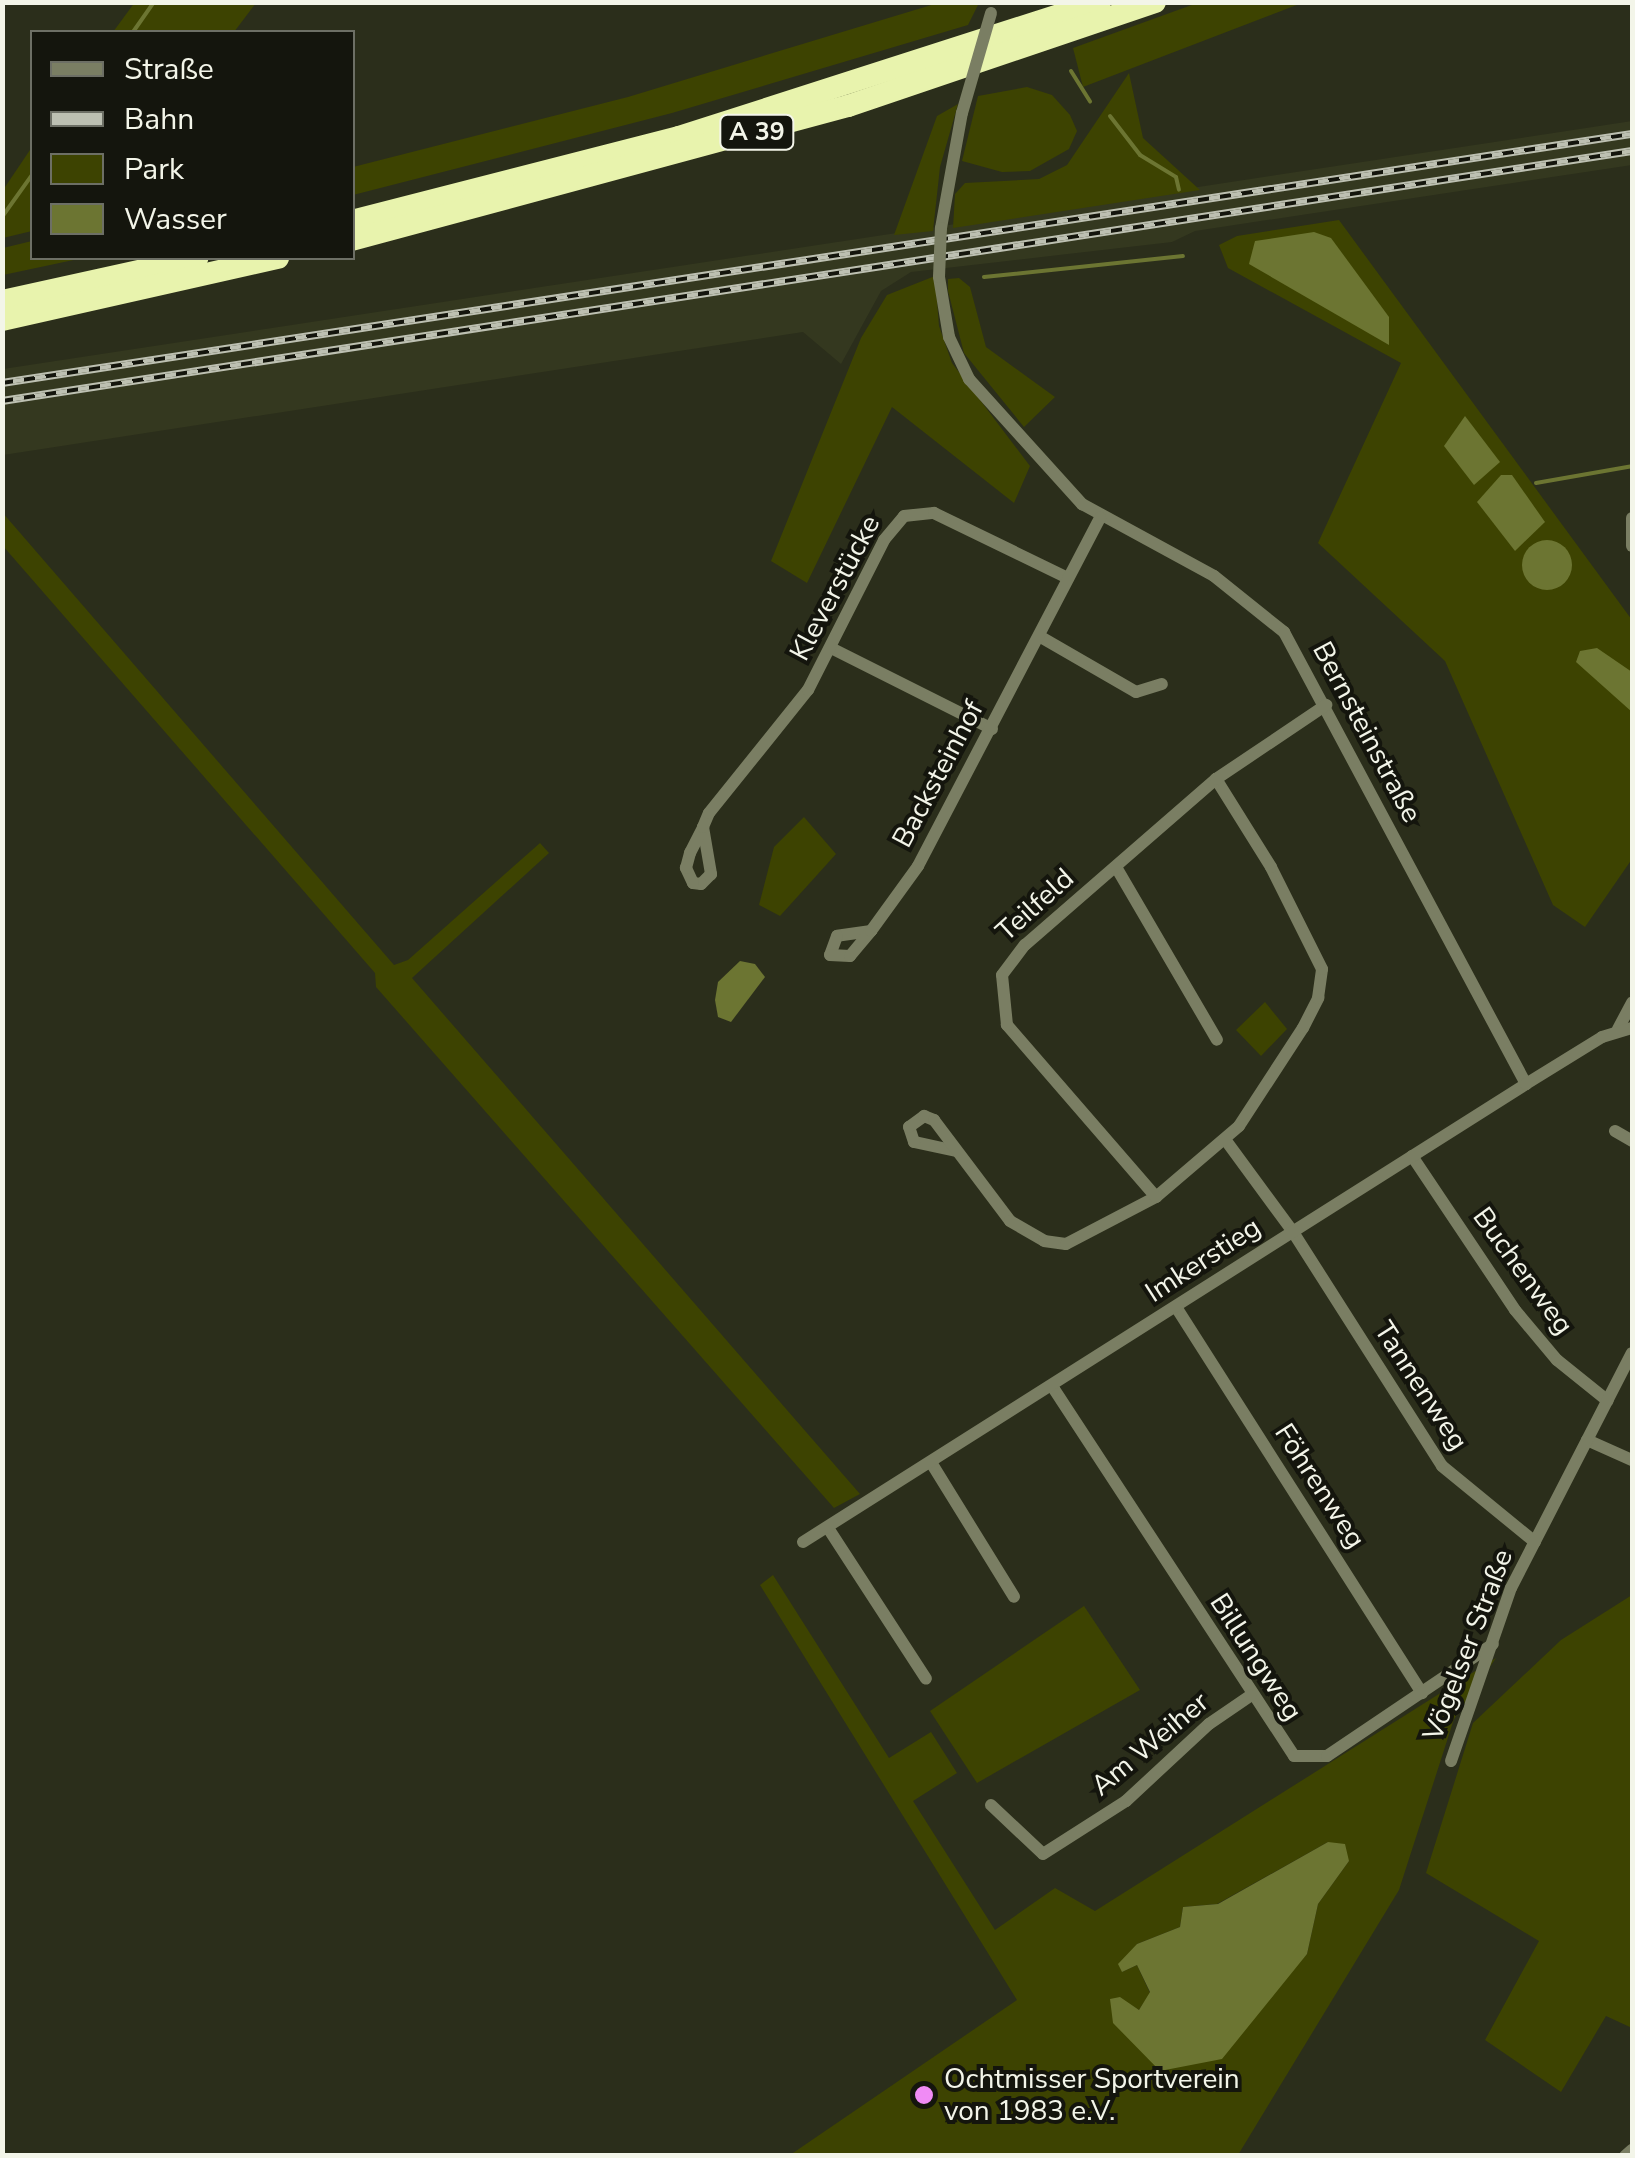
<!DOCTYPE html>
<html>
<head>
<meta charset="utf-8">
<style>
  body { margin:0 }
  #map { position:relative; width:1635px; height:2158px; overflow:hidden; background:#2b2e1b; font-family:"Nunito Sans",sans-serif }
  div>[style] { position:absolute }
  .built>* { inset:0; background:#34381f }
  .green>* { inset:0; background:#3d4301 }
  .water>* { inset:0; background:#6c7532 }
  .round { border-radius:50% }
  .stream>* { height:4px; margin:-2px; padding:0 2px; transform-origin:2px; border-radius:2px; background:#6c7532 }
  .street>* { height:12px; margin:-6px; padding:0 6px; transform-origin:6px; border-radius:6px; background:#7a7e63 }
  .highway>* { height:22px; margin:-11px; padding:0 11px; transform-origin:11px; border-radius:11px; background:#e8f3ad }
  .rail>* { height:8px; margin-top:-4px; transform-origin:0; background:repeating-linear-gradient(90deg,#14150d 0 11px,#bdc0b2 0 22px); box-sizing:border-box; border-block:2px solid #bdc0b2 }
  .street-bridge>* { height:12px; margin:-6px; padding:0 6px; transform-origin:6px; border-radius:6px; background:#7a7e63 }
  .dots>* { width:28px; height:28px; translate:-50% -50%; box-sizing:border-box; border:5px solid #14150d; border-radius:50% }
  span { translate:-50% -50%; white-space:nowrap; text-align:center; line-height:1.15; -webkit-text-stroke:8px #14150d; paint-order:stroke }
  .shield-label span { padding:2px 8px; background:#14150d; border:2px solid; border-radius:8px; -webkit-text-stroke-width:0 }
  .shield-label { font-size:25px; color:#f3f5e9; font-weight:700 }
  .street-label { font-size:28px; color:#f3f5e9 }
  .poi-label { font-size:28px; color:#f3f5e9 }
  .left { translate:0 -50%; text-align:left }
  .frame { position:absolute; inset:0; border:5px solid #f3f5e9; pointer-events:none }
  .legend { position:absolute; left:30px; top:30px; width:325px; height:230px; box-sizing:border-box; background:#14150d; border:2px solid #6d6f65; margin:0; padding:12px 18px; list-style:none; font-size:30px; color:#f3f5e9 }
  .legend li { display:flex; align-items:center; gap:20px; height:50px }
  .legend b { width:50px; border:2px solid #6d6f65 }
</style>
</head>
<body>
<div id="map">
  <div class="built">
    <div style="clip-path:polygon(1632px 121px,1632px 165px,1195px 231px,1172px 242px,911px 272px,881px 291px,841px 364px,803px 332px,3px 455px,3px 369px)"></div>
  </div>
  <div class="green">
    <div style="clip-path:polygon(135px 2px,256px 2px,256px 3px,234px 32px,113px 32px)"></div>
    <div style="clip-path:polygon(1200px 2px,1302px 3px,1083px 87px,1073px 48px)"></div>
    <div style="clip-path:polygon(938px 3px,979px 3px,968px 25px,672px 113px,353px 195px,353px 167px,628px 97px)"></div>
    <div style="clip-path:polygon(1129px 73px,1143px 138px,1200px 190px,953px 228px,955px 194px,965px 183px,1039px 179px,1067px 165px)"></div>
    <div style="clip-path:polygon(1027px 87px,1052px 95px,1070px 115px,1077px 131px,1069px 149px,1030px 171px,1002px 172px,962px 161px,978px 96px)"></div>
    <div style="clip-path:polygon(958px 104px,940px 167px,933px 231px,894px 235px,937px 116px)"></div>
    <div style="clip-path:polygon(32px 147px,32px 231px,3px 238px,3px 190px)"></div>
    <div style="clip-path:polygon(1339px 220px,1632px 620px,1632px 859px,1585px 927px,1553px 905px,1445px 661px,1318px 543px,1401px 363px,1228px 268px,1219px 245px,1237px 236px)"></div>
    <div style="clip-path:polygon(32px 241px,32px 258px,83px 258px,3px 275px,3px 248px)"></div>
    <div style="clip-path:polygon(935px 276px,939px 326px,952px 363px,1030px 466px,1014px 503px,892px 407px,807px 583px,771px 561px,861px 338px,887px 295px)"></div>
    <div style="clip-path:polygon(959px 278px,970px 287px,986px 347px,1055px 397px,1024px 427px,964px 353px,948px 291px,948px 279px)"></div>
    <div style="clip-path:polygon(2px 512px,394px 965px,408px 960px,540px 843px,549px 853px,412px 978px,860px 1494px,834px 1508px,376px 987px,375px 973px,3px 546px)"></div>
    <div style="clip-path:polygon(804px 817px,836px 854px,780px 916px,759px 905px,774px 847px)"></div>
    <div style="clip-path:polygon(1265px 1002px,1287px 1029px,1261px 1056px,1236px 1030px)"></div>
    <div style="clip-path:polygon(evenodd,773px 1575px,889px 1758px,931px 1732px,957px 1773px,913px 1801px,995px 1930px,1055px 1888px,1095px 1911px,1496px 1658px,1454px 1719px,1399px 1890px,1238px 2155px,790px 2155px,1017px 2000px,760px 1585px,773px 1575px,1328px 1842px,1349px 1861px,1318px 1904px,1307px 1954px,1271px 1992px,1113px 2023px,1128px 2003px,1139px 2010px,1150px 1993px,1137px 1965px,1122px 1972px,1137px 1944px,1180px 1927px,1183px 1907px,1217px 1904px,1328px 1842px)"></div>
    <div style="clip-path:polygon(1632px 1595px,1632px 2028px,1606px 2016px,1561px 2092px,1485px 2040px,1539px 1941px,1426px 1873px,1473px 1723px,1561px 1640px)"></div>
    <div style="clip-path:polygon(1084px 1606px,1140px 1690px,977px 1783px,930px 1711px)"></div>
  </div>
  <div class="water">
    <div style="clip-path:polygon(1314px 232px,1331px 238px,1389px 317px,1389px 345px,1249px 264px,1255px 241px)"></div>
    <div style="clip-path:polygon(1465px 416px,1500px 462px,1474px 485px,1444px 446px)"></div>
    <div style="clip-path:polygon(1501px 475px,1512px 475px,1545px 522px,1515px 551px,1477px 502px)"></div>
    <div class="round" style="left:1522px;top:540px;width:50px;height:50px"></div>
    <div style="clip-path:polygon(1597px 648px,1632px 672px,1632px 712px,1576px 662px,1580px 651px)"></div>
    <div style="clip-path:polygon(740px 961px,755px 964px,765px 977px,731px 1022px,718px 1017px,715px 1000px,718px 982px)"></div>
    <div style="clip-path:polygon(1328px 1842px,1345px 1844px,1349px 1861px,1318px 1904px,1307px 1954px,1222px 2059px,1160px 2071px,1113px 2023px,1110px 1999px,1120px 1997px,1139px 2010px,1150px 1992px,1137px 1965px,1122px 1972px,1118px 1964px,1137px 1944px,1180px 1927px,1183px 1907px,1218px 1904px)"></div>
  </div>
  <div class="stream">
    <div style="left:133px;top:32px;width:37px;rotate:-55deg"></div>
    <div style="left:1071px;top:71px;width:36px;rotate:58deg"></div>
    <div style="left:1110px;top:116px;width:49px;rotate:52.4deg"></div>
    <div style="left:1140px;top:155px;width:42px;rotate:31.4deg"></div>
    <div style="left:1176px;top:177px;width:13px;rotate:77deg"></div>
    <div style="left:2px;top:217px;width:52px;rotate:-54.5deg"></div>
    <div style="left:984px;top:277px;width:200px;rotate:-6deg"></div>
    <div style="left:1536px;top:483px;width:97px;rotate:-10deg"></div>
  </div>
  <div class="street">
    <div style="left:941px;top:228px;width:117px;rotate:-79.7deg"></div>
    <div style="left:939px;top:277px;width:61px;rotate:80.5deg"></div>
    <div style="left:949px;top:337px;width:47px;rotate:64.5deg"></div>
    <div style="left:969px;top:379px;width:169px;rotate:47.9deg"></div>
    <div style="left:1082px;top:504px;width:150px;rotate:28.6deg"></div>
    <div style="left:1214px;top:576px;width:90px;rotate:38.7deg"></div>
    <div style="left:1284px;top:632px;width:513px;rotate:61.84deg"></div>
    <div style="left:1632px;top:518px;width:28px;rotate:90deg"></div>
    <div style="left:1039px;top:636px;width:112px;rotate:30deg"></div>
    <div style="left:1136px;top:692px;width:27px;rotate:-17deg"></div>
    <div style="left:833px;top:649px;width:178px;rotate:26.7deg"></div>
    <div style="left:703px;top:827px;width:48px;rotate:80.3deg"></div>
    <div style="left:711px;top:874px;width:14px;rotate:135deg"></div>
    <div style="left:701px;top:884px;width:8px;rotate:-173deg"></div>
    <div style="left:693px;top:883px;width:17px;rotate:-115deg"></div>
    <div style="left:686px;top:868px;width:16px;rotate:-75deg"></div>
    <div style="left:690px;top:853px;width:29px;rotate:-63deg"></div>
    <div style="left:703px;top:827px;width:15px;rotate:-67deg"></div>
    <div style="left:709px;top:813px;width:158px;rotate:-51.2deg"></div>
    <div style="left:808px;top:690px;width:168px;rotate:-63.1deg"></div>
    <div style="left:884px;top:540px;width:31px;rotate:-50deg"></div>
    <div style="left:904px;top:516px;width:30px;rotate:-6deg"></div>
    <div style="left:934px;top:513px;width:149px;rotate:25.9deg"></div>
    <div style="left:1116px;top:867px;width:200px;rotate:59.7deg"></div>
    <div style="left:871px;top:931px;width:34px;rotate:172deg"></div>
    <div style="left:837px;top:936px;width:20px;rotate:110deg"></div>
    <div style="left:830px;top:955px;width:20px;rotate:3deg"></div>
    <div style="left:850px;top:956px;width:33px;rotate:-50deg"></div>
    <div style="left:871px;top:931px;width:80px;rotate:-54.1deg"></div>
    <div style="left:918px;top:866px;width:393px;rotate:-62.4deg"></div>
    <div style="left:1618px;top:1029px;width:30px;rotate:-62deg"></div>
    <div style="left:1615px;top:1131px;width:20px;rotate:30deg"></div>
    <div style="left:1227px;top:1142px;width:112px;rotate:53.7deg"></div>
    <div style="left:1293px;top:1232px;width:277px;rotate:57.5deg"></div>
    <div style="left:1442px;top:1466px;width:120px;rotate:39.3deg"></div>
    <div style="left:956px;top:1151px;width:43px;rotate:-167.9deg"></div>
    <div style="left:914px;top:1142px;width:16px;rotate:-108deg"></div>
    <div style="left:909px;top:1127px;width:19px;rotate:-36deg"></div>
    <div style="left:924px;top:1116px;width:11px;rotate:22deg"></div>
    <div style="left:934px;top:1120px;width:126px;rotate:53deg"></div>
    <div style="left:1010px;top:1221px;width:39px;rotate:30deg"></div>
    <div style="left:1044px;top:1241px;width:22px;rotate:8deg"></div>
    <div style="left:1066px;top:1244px;width:102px;rotate:-27.6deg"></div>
    <div style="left:1156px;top:1197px;width:109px;rotate:-40.5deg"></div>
    <div style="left:1239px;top:1126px;width:117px;rotate:-56.9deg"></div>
    <div style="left:1303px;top:1028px;width:34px;rotate:-63deg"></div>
    <div style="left:1318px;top:998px;width:29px;rotate:-82deg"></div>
    <div style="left:1322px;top:969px;width:114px;rotate:-116.6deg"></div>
    <div style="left:1271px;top:867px;width:104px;rotate:-122deg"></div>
    <div style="left:1412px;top:1156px;width:185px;rotate:56.2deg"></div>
    <div style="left:1515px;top:1310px;width:65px;rotate:50deg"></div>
    <div style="left:1557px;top:1360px;width:65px;rotate:38.8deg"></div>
    <div style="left:1156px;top:1197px;width:228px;rotate:-130.9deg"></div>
    <div style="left:1007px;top:1025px;width:50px;rotate:-95.7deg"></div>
    <div style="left:1002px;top:975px;width:38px;rotate:-53deg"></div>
    <div style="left:1025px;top:945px;width:253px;rotate:-41deg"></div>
    <div style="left:1216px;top:779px;width:133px;rotate:-33.9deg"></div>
    <div style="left:1176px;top:1307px;width:458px;rotate:57.5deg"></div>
    <div style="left:1052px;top:1386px;width:442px;rotate:56.8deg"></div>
    <div style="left:1294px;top:1756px;width:33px"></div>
    <div style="left:1327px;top:1756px;width:200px;rotate:-34deg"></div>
    <div style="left:1587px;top:1440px;width:49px;rotate:24deg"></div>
    <div style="left:932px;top:1464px;width:156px;rotate:58.3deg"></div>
    <div style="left:830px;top:1531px;width:176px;rotate:57deg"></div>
    <div style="left:803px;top:1542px;width:856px;rotate:-32.35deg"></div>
    <div style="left:1526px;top:1084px;width:89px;rotate:-31.7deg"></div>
    <div style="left:1602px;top:1037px;width:31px;rotate:-17deg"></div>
    <div style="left:1451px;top:1761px;width:183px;rotate:-70.9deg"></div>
    <div style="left:1511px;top:1588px;width:264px;rotate:-62.8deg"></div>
    <div style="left:991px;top:1805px;width:71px;rotate:43.3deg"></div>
    <div style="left:1043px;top:1854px;width:98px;rotate:-32.6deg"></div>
    <div style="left:1126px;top:1801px;width:113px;rotate:-42.9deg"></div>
    <div style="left:1209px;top:1724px;width:50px;rotate:-34.3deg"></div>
    <div style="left:1625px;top:2156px;width:9px;rotate:-41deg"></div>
  </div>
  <div class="highway">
    <div style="left:352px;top:221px;width:338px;rotate:-14.4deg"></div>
    <div style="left:679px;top:137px;width:442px;rotate:-17.8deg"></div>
    <div style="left:352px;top:240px;width:514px;rotate:-15.12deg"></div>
    <div style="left:848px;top:106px;width:324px;rotate:-18.7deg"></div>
    <div style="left:2px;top:301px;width:200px;rotate:-12.4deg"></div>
    <div style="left:2px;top:320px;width:283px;rotate:-12.7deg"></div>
  </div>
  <div class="rail">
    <div style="left:2px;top:383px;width:1649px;rotate:-8.69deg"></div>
    <div style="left:2px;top:401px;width:1649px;rotate:-8.72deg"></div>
  </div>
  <div class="street-bridge">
    <div style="left:962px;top:113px;width:104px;rotate:-73.8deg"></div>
    <div style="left:939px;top:277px;width:49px;rotate:-87.7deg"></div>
  </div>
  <div class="dots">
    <div style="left:924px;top:2095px;background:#f08bf5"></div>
  </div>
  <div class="shield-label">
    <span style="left:757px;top:132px">A 39</span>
  </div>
  <div class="street-label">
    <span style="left:835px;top:588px;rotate:-62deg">Kleverstücke</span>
    <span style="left:1367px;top:732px;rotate:62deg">Bernsteinstraße</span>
    <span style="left:938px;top:774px;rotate:-62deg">Backsteinhof</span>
    <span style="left:1035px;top:905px;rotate:-42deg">Teilfeld</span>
    <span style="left:1203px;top:1260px;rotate:-33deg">Imkerstieg</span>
    <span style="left:1523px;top:1271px;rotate:54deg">Buchenweg</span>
    <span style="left:1421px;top:1386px;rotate:57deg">Tannenweg</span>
    <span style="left:1320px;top:1486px;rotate:57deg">Föhrenweg</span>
    <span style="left:1468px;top:1645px;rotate:-69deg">Vögelser Straße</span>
    <span style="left:1256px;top:1657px;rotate:57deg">Billungweg</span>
    <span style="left:1150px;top:1744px;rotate:-40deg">Am Weiher</span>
  </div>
  <div class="poi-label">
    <span class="left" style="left:944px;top:2095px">Ochtmisser Sportverein<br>von 1983 e.V.</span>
  </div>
  <div class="frame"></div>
  <ul class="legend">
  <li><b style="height:12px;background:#7a7e63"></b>Straße</li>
  <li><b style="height:12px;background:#bdc0b2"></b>Bahn</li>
  <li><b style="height:28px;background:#3d4301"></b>Park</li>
  <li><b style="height:28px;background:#6c7532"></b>Wasser</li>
  </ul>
</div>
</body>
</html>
